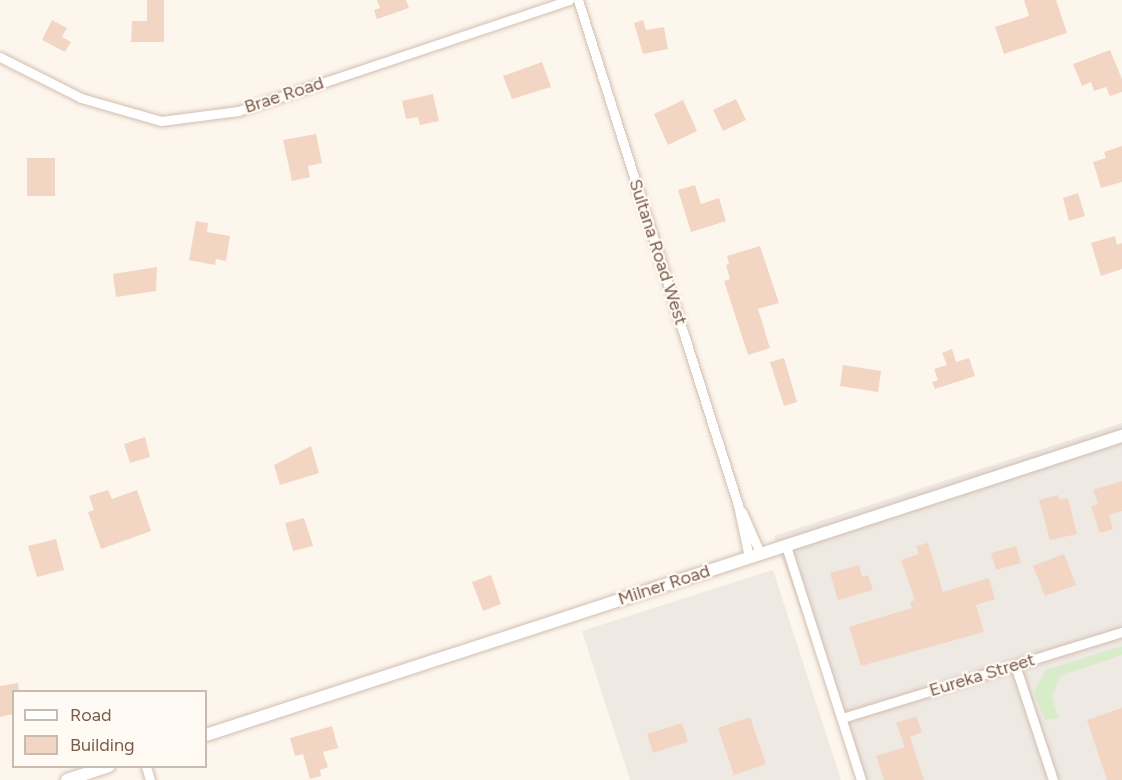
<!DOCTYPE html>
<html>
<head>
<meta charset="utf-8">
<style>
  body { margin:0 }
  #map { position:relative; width:1122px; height:780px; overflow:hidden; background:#fdf6ec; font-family:Figtree,sans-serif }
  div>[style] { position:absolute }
  .industrial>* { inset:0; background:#efe9e4 }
  .green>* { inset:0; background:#d8ecc9 }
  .building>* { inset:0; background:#f3d5c3 }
  .roads { filter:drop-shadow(0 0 2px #d1beb0) drop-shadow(0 0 2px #d1beb0) }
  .street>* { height:9px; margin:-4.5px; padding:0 4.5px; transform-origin:4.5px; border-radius:4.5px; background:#fff }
  .secondary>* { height:12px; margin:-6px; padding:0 6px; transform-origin:6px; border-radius:6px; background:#fff }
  span { translate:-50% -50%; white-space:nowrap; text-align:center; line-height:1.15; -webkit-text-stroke:4.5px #fffaf3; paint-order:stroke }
  .street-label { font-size:18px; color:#7a5c4d }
  .legend { position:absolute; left:12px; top:690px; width:195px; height:78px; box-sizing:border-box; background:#fffaf3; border:2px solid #cabbb1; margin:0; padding:8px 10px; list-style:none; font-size:18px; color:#7a5c4d }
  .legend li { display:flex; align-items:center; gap:12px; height:30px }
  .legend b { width:30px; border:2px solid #cabbb1 }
</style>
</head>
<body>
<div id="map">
  <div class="industrial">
    <div style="clip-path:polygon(1122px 423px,1122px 780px,862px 780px,774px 536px)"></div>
    <div style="clip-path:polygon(773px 570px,841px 780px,630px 780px,582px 631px)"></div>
  </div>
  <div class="green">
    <div style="clip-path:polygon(1122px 646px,1122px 655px,1060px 676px,1052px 697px,1059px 718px,1045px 720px,1034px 692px,1046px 670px)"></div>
  </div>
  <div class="building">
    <div style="clip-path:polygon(147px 0,164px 0,164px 42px,131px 42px,132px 21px,147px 21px)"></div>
    <div style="clip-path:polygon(377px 0,406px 0,409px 8px,377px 19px,374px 10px,380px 8px)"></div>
    <div style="clip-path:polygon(1024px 0,1056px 0,1067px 33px,1004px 54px,995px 27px,1029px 16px)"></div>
    <div style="clip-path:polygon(52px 20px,67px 28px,62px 37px,71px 42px,65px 52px,42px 40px)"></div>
    <div style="clip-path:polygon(643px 20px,646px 30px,664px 27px,668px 49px,643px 54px,634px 23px)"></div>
    <div style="clip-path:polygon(1110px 50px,1122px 79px,1122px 92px,1110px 96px,1106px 87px,1094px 91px,1091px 82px,1082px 86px,1073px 64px)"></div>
    <div style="clip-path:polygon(542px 62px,551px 87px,512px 99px,503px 76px)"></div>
    <div style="clip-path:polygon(433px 94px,439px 121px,420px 125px,418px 117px,406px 119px,402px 101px)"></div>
    <div style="clip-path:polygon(736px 99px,746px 120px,723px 131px,713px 110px)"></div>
    <div style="clip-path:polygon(683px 100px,697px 131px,668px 145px,654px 114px)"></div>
    <div style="clip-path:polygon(316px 134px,322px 163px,308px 166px,310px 177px,292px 181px,283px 140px)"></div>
    <div style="clip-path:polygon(1122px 146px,1122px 182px,1101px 188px,1093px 162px,1106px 158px,1104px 152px)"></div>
    <div style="clip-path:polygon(27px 158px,55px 158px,55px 196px,27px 196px)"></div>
    <div style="clip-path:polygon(695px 185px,701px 204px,719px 198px,726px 221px,691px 232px,678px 190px)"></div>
    <div style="clip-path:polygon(1078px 193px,1085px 216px,1069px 221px,1063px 198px)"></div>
    <div style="clip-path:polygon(196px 221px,208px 223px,207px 232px,230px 236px,226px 261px,216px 259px,215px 265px,189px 260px)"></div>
    <div style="clip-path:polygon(1115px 236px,1117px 245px,1122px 243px,1122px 269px,1101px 276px,1091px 243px)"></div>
    <div style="clip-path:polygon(760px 246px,779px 303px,758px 309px,770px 348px,748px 355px,724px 281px,730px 279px,726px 265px,729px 264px,727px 256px)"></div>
    <div style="clip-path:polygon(157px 267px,156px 291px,116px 297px,113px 274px)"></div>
    <div style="clip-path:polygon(952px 349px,956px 362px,969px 358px,975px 376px,935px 389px,932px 382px,938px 380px,934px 369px,947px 365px,942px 353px)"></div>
    <div style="clip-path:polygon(784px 358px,797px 402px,784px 406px,770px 362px)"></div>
    <div style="clip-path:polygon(843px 365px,881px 371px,878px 392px,840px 386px)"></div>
    <div style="clip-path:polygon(145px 437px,150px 457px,130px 463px,124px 444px)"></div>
    <div style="clip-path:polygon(311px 446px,319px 473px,280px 485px,274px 465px)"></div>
    <div style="clip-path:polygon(1122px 481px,1122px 511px,1109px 515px,1113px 529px,1100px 533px,1091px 506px,1098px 504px,1093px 490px)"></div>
    <div style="clip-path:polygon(108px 490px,112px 499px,137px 490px,151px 531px,101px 549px,88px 512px,94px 510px,89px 496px)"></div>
    <div style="clip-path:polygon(1058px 495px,1060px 500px,1068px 498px,1077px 534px,1050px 540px,1039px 500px)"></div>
    <div style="clip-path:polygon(304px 518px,313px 546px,293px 551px,285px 523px)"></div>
    <div style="clip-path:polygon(56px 539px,64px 570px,37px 577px,28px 546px)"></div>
    <div style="clip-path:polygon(928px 543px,943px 592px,989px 578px,995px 599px,976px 605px,984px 632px,861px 666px,849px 627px,912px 608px,910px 602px,915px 600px,901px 560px,919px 554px,916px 546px)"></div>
    <div style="clip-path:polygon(1016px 546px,1021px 563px,996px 570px,991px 553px)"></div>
    <div style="clip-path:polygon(1064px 554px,1076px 585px,1045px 596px,1033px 566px)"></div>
    <div style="clip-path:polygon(859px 565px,862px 577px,868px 575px,873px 590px,838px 600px,830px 573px)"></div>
    <div style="clip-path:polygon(491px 575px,501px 604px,483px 611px,472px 582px)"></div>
    <div style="clip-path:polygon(18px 683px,19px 692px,14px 692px,14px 714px,0 717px,0 686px)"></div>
    <div style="clip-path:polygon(1122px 708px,1122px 780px,1107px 780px,1087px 720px)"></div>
    <div style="clip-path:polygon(916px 716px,922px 732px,910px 737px,924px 780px,884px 780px,876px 756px,905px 747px,896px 723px)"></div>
    <div style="clip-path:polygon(750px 717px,766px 764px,734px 775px,718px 728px)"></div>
    <div style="clip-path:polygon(682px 723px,688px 742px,653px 753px,647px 734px)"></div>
    <div style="clip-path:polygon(332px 726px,338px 748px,323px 752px,328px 767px,320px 770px,321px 776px,310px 779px,303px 754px,295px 756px,290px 738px)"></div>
  </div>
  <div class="roads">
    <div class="street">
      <div style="left:578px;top:0;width:530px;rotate:72.42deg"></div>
      <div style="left:738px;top:505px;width:53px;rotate:78.1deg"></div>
      <div style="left:0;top:57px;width:91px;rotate:26.8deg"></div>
      <div style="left:81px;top:98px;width:83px;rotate:16deg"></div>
      <div style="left:161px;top:121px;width:78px;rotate:-7.4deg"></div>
      <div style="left:238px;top:111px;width:349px;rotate:-18.5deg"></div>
      <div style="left:742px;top:512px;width:45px;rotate:66.3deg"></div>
      <div style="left:786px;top:546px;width:246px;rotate:72.2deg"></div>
      <div style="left:1015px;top:665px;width:121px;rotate:71.7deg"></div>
      <div style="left:842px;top:718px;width:293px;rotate:-17.1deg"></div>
      <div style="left:146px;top:766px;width:15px;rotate:74deg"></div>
    </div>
    <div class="secondary">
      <div style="left:206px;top:735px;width:964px;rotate:-18.08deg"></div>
      <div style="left:67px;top:780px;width:44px;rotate:-18.4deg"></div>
    </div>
  </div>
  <div class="street-label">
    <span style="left:284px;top:95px;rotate:-18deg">Brae Road</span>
    <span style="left:658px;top:252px;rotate:72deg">Sultana Road West</span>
    <span style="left:664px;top:585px;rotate:-18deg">Milner Road</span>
    <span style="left:982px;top:675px;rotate:-17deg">Eureka Street</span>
  </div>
  <ul class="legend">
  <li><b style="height:8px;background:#fff"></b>Road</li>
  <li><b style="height:16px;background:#f3d5c3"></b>Building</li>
  </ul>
</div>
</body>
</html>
